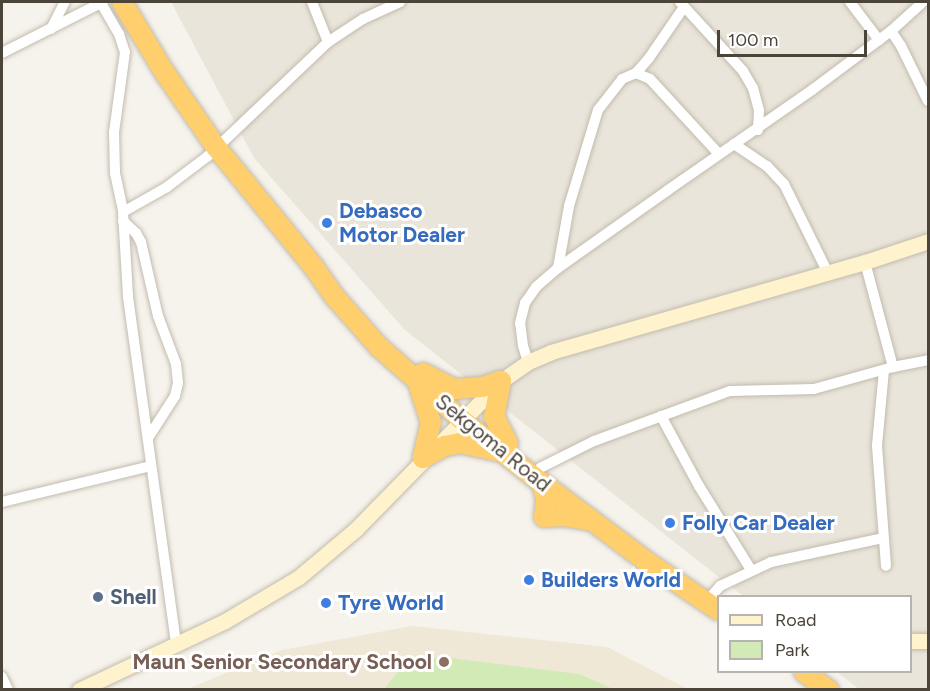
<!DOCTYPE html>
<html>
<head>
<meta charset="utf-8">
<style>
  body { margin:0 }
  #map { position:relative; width:930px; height:691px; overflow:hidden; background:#f6f3ec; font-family:Figtree,sans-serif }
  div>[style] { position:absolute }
  .residential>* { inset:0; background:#eae5da }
  .education>* { inset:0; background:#efe8d6 }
  .green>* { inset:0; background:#d2eab5 }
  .roads { filter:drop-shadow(0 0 2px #c2bbae) drop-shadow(0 0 2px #c2bbae) }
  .street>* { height:10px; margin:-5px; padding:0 5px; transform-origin:5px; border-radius:5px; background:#fff }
  .secondary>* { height:15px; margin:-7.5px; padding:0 7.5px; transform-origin:7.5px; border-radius:7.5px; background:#fff3cd }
  .highway>* { height:20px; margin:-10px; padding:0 10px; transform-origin:10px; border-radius:10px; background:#ffcf6e }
  .dots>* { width:16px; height:16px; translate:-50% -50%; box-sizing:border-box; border:3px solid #fff; border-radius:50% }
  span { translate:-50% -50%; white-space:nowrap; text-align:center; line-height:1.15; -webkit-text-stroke:6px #fff; paint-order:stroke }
  .shop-label { font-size:21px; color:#366cbe; font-weight:700 }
  .left { translate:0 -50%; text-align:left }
  .street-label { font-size:21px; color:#4b4439 }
  .service-label { font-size:21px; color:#4e5e75; font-weight:700 }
  .education-label { font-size:21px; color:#785e54; font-weight:700 }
  .right { translate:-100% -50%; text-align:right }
  .frame { position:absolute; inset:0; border:3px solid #4b4439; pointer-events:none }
  .legend { position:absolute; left:717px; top:595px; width:195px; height:78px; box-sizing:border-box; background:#fff; border:2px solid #b7b4b0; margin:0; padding:8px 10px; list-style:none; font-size:18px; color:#4b4439 }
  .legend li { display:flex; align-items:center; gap:12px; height:30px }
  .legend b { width:30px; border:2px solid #b7b4b0 }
  .scale { position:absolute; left:717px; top:30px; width:150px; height:27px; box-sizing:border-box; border:3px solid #4b4439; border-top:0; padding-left:8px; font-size:18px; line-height:21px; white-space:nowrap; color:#4b4439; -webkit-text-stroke:4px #fff; paint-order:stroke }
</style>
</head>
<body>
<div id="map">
  <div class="residential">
    <div style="clip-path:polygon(171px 2px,928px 2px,928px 689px,859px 689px,837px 672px,910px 672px,910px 596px,743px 596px,405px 330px,254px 158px)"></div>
  </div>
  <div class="education">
    <div style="clip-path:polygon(412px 626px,607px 647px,688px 689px,185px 690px,282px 650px)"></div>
  </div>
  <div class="green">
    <div style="clip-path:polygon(443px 657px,579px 674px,613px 689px,384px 689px,397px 673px,416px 661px)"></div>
  </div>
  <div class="roads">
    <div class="street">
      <div style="left:312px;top:2px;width:43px;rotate:68.2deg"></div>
      <div style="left:680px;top:2px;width:93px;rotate:47.6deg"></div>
      <div style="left:743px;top:71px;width:20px;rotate:60deg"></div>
      <div style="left:753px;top:88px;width:23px;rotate:75deg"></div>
      <div style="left:759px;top:110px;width:20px;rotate:93deg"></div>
      <div style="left:850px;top:2px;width:48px;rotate:52.7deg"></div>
      <div style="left:101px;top:3px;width:36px;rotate:60deg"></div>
      <div style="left:119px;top:34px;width:19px;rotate:72deg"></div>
      <div style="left:125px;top:52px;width:81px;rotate:97.8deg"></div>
      <div style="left:114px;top:132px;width:41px;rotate:88.6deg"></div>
      <div style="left:115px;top:173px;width:40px;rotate:78deg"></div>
      <div style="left:123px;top:212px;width:85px;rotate:86.6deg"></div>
      <div style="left:128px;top:297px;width:350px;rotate:82.1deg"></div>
      <div style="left:51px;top:29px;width:30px;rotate:-63deg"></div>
      <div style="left:891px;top:31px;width:18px;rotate:56deg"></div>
      <div style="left:901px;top:46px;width:61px;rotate:63.9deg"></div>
      <div style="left:2px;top:53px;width:113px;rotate:-26.8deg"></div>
      <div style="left:636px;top:73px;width:20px;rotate:-49deg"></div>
      <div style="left:649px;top:58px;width:62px;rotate:-55.5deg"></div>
      <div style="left:734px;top:144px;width:40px;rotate:34deg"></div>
      <div style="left:767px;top:166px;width:25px;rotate:47deg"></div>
      <div style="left:784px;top:184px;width:99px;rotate:63.7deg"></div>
      <div style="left:123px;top:212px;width:51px;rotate:-29.6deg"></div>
      <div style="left:167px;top:187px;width:51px;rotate:-37.1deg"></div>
      <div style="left:208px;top:156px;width:166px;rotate:-43.5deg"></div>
      <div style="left:328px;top:42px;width:42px;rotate:-33.3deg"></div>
      <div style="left:363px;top:19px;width:41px;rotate:-24.7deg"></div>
      <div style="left:123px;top:221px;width:18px;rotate:43deg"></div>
      <div style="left:136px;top:233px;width:10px;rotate:61deg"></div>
      <div style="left:141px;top:242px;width:76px;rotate:77.1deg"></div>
      <div style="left:158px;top:316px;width:51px;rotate:69.4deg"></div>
      <div style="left:176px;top:364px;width:19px;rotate:84deg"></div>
      <div style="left:178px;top:383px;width:13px;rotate:103deg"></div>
      <div style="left:175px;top:396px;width:50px;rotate:122.7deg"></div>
      <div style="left:865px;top:262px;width:109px;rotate:75.1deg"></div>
      <div style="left:558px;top:268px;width:63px;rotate:-79.9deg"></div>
      <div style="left:569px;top:206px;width:100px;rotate:-73.2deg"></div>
      <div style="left:598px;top:110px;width:39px;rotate:-52deg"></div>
      <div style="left:622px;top:79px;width:15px;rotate:-23deg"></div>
      <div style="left:636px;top:73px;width:15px;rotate:23deg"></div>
      <div style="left:650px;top:79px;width:102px;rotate:47.4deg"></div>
      <div style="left:528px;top:362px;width:17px;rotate:-107deg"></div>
      <div style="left:523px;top:346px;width:23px;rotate:-97deg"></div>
      <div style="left:520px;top:323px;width:21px;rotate:-76deg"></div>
      <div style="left:525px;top:303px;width:19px;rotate:-55deg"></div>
      <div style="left:536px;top:287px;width:29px;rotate:-41deg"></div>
      <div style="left:558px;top:268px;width:135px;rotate:-35.3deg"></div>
      <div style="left:668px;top:190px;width:175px;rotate:-34.8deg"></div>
      <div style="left:812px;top:90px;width:99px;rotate:-36.8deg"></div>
      <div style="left:891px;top:31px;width:43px;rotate:-42.2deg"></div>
      <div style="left:884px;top:370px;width:76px;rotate:95.3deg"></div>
      <div style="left:877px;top:446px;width:120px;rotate:85.7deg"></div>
      <div style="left:661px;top:416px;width:80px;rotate:61.5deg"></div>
      <div style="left:699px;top:486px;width:99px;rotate:58.2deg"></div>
      <div style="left:540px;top:468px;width:60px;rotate:-26.6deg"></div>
      <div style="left:594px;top:441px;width:145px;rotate:-20.2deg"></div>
      <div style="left:730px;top:391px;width:84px;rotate:-1.4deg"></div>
      <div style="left:814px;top:389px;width:82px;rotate:-15.6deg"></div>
      <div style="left:893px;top:367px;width:36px;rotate:-11deg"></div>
      <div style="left:2px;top:502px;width:153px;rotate:-13.6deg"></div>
      <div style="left:707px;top:601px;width:20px;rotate:-49deg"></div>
      <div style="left:720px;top:586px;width:56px;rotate:-25.2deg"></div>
      <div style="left:771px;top:562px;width:115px;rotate:-12.1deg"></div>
      <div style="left:2px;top:677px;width:14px;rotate:65deg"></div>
    </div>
    <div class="secondary">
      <div style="left:910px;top:641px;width:18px"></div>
      <div style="left:79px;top:690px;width:161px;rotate:-25.3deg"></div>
      <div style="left:225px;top:621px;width:86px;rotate:-30.7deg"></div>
      <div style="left:299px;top:577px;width:75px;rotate:-40.1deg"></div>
      <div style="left:356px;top:529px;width:207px;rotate:-45.6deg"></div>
      <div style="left:501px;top:381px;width:33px;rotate:-35deg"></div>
      <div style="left:528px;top:362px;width:25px;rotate:-23deg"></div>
      <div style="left:551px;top:352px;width:327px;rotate:-16deg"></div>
      <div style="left:865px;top:262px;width:66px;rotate:-18.4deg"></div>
    </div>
    <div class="highway">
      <div style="left:122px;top:2px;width:79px;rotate:58.9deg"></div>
      <div style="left:163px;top:70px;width:93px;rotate:55.5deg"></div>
      <div style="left:216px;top:147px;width:154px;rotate:50.8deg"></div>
      <div style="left:313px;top:266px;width:37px;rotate:55deg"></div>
      <div style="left:334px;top:296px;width:68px;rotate:48.6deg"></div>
      <div style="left:379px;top:347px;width:111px;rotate:41.3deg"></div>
      <div style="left:462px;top:420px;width:92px;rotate:38.4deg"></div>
      <div style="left:534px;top:477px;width:145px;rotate:36.9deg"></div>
      <div style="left:650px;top:564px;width:82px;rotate:34.1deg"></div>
      <div style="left:423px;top:373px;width:36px;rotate:27deg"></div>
      <div style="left:455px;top:389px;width:27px;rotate:-4deg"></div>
      <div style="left:482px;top:387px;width:20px;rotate:-18deg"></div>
      <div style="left:501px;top:381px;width:36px;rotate:101deg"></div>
      <div style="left:494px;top:416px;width:31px;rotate:63deg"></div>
      <div style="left:419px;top:386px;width:38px;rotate:72deg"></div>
      <div style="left:431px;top:422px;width:37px;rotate:103deg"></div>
      <div style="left:423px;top:458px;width:25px;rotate:-29deg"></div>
      <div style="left:445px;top:446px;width:15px;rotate:-11deg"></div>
      <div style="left:460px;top:443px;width:38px;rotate:12deg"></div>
      <div style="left:542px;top:483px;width:16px;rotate:76deg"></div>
      <div style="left:546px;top:499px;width:18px;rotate:96deg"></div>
      <div style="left:544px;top:517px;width:20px;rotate:-3deg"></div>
      <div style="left:564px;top:516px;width:24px;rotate:9deg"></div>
      <div style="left:804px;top:672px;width:31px;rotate:36deg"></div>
    </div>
  </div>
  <div class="dots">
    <div style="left:327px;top:223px;background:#3f7fe0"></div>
    <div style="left:670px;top:523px;background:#3f7fe0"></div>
    <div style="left:529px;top:580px;background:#3f7fe0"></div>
    <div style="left:98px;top:597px;background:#5c6f8a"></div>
    <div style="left:326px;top:603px;background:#3f7fe0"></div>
    <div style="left:444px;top:662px;background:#8d6e63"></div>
  </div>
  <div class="shop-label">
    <span class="left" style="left:339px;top:223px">Debasco<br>Motor Dealer</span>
    <span class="left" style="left:682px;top:523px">Folly Car Dealer</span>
    <span class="left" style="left:541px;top:580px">Builders World</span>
    <span class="left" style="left:338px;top:603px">Tyre World</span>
  </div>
  <div class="street-label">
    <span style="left:493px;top:443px;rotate:39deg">Sekgoma Road</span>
  </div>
  <div class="service-label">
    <span class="left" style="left:110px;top:597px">Shell</span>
  </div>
  <div class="education-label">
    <span class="right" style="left:432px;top:662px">Maun Senior Secondary School</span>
  </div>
  <div class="frame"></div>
  <ul class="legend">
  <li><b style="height:8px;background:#fff3cd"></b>Road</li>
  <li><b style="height:16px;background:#d2eab5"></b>Park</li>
  </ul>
  <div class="scale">100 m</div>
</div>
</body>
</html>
